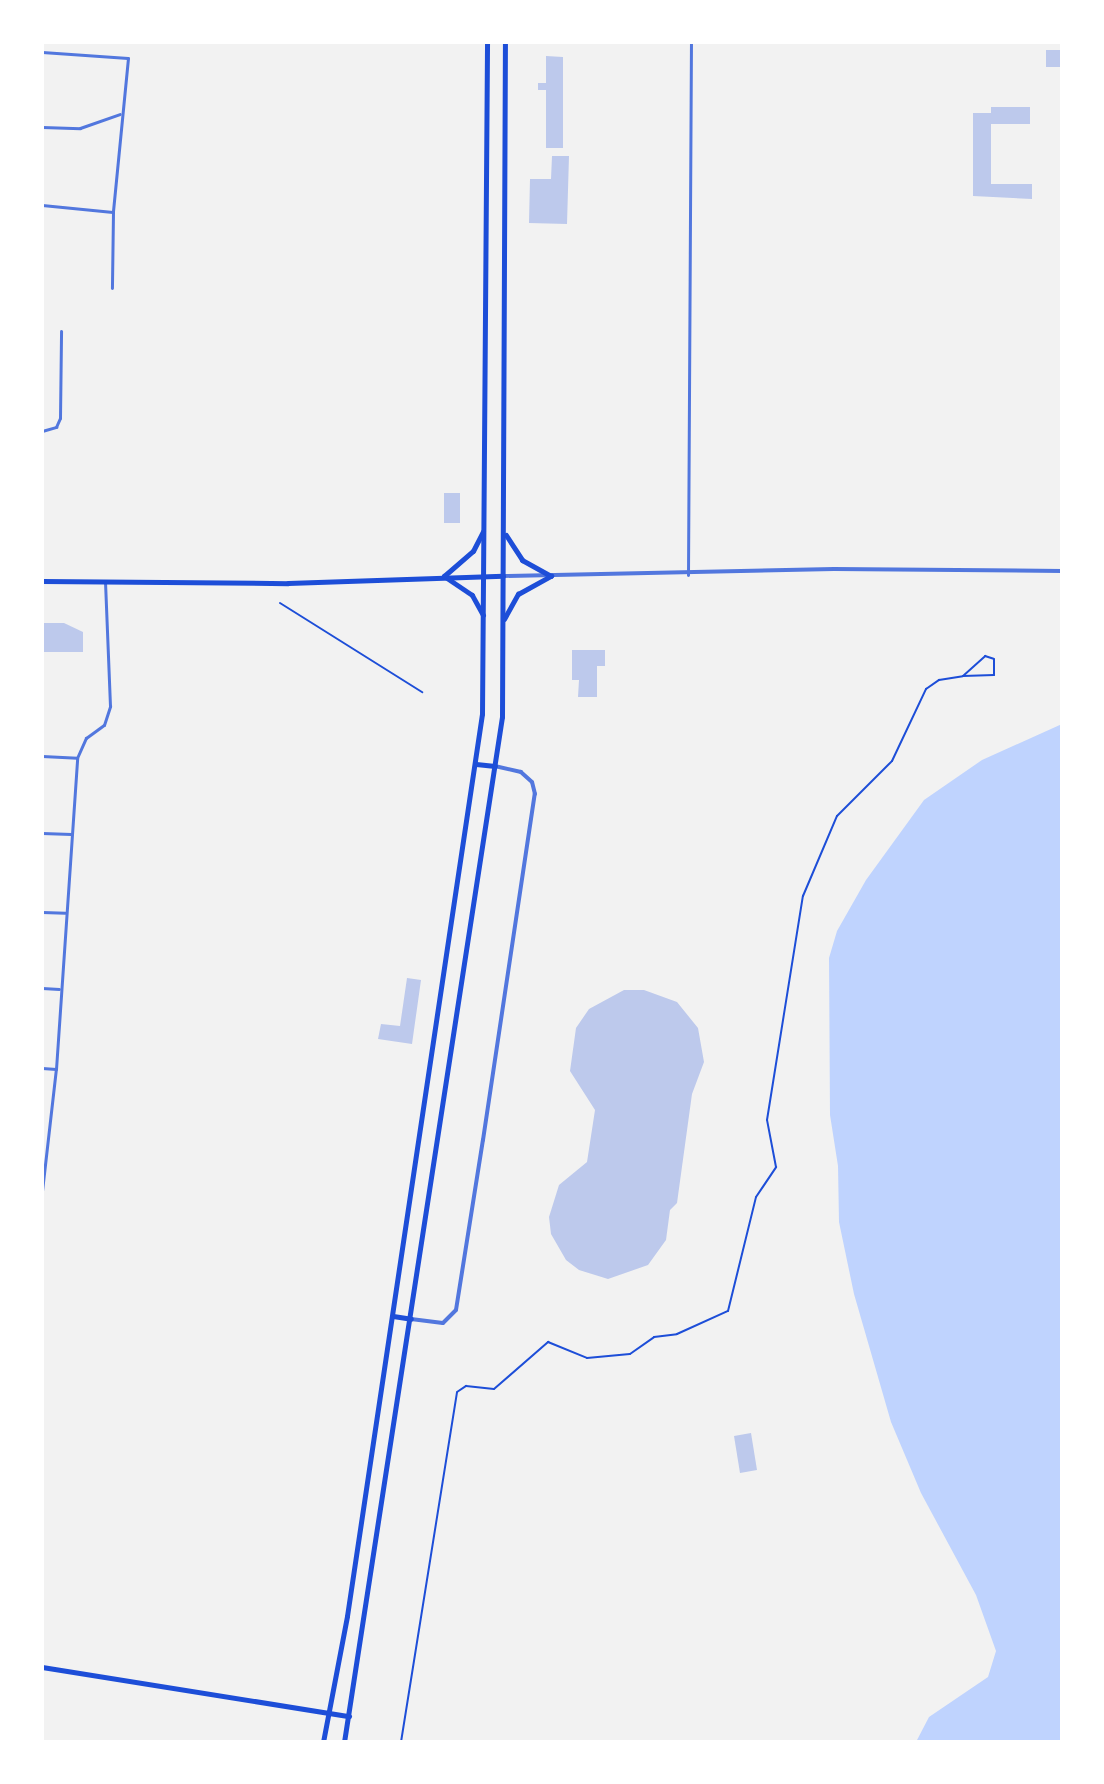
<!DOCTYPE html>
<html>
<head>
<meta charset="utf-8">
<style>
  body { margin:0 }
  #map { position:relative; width:1104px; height:1784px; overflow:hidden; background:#f2f2f2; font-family:"Fira Sans",sans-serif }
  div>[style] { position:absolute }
  .water>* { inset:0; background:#bfd3fe }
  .building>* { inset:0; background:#bdc9ec }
  .path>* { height:2px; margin:-1px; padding:0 1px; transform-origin:1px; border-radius:1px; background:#1d4ed8 }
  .minor>* { height:3px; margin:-1.5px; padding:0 1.5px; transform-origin:1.5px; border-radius:1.5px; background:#5277de }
  .tertiary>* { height:4px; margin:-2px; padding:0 2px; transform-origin:2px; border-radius:2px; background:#5277de }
  .secondary>* { height:5px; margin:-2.5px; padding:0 2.5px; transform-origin:2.5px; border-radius:2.5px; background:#1d4ed8 }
  .primary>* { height:5px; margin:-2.5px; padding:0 2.5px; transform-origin:2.5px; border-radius:2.5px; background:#1d4ed8 }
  span { translate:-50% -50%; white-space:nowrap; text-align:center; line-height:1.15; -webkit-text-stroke:8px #fff; paint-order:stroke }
  .frame { position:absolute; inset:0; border:44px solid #fff; pointer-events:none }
</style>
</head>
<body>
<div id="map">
  <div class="water">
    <div style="clip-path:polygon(1062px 724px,1062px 1742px,916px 1742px,929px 1717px,988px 1677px,996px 1651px,976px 1595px,921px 1493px,891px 1422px,854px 1294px,839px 1222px,838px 1166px,830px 1115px,829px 958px,837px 931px,866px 880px,924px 800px,982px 760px)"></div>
  </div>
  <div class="building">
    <div style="clip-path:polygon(1046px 50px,1062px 50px,1062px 67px,1046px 67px)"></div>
    <div style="clip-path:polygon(546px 56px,563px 57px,563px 148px,546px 148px,546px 90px,538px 90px,538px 83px,546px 83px)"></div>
    <div style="clip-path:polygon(991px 107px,1030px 107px,1030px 124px,991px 124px,991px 184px,1032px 184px,1032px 199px,973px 196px,973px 113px,991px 113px)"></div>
    <div style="clip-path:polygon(552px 156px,569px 156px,567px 224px,529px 223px,530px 179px,551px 179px)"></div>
    <div style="clip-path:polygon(444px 493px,460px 493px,460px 523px,444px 523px)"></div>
    <div style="clip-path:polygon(42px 623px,64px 623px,83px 632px,83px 652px,42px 652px)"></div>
    <div style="clip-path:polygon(572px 650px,605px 650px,605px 666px,597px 666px,597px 697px,578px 697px,579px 680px,572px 680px)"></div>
    <div style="clip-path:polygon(407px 978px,421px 980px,412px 1044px,378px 1039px,381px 1024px,400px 1026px)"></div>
    <div style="clip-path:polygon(624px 990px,644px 990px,677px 1002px,698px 1028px,704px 1062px,692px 1094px,677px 1203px,670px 1210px,666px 1240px,648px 1265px,608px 1279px,579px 1270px,566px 1260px,551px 1234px,549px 1217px,559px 1185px,587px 1162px,595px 1110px,570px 1071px,576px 1028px,589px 1009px)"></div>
    <div style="clip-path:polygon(751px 1433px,757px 1470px,740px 1473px,734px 1436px)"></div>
  </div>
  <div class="path">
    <div style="left:280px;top:603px;width:168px;rotate:32.1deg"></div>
    <div style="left:985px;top:656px;width:9px;rotate:18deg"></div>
    <div style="left:994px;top:659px;width:16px;rotate:90deg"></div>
    <div style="left:994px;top:675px;width:31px;rotate:178deg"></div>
    <div style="left:963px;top:676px;width:30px;rotate:-42deg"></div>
    <div style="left:401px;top:1742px;width:354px;rotate:-80.9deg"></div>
    <div style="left:457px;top:1392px;width:11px;rotate:-34deg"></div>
    <div style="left:466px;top:1386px;width:28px;rotate:6deg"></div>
    <div style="left:494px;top:1389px;width:72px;rotate:-41deg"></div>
    <div style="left:548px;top:1342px;width:42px;rotate:22.3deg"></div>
    <div style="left:587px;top:1358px;width:43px;rotate:-5.3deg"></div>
    <div style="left:630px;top:1354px;width:29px;rotate:-35deg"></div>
    <div style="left:654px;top:1337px;width:23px;rotate:-7deg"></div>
    <div style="left:677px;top:1334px;width:56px;rotate:-24.3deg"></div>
    <div style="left:728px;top:1311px;width:117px;rotate:-76.2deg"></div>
    <div style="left:756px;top:1197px;width:36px;rotate:-56deg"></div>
    <div style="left:776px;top:1167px;width:48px;rotate:-100.8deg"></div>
    <div style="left:767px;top:1120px;width:227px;rotate:-80.9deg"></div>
    <div style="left:803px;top:896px;width:87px;rotate:-67deg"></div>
    <div style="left:837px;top:816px;width:78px;rotate:-45deg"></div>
    <div style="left:892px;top:761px;width:80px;rotate:-64.7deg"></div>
    <div style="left:926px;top:689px;width:16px;rotate:-35deg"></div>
    <div style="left:939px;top:680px;width:24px;rotate:-9deg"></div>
  </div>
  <div class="minor">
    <div style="left:42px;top:52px;width:86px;rotate:4deg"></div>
    <div style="left:128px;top:58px;width:155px;rotate:95.6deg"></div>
    <div style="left:113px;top:212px;width:76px;rotate:90.8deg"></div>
    <div style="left:42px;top:127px;width:38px;rotate:2deg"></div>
    <div style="left:80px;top:128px;width:42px;rotate:-19.3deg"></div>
    <div style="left:42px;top:205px;width:71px;rotate:5.6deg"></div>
    <div style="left:42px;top:431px;width:15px;rotate:-16deg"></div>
    <div style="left:56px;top:427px;width:10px;rotate:-66deg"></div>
    <div style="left:60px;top:418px;width:87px;rotate:-89.3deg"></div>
    <div style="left:688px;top:575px;width:533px;rotate:-89.68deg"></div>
    <div style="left:42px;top:756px;width:35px;rotate:3deg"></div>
    <div style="left:42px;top:833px;width:29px;rotate:2deg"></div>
    <div style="left:42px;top:912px;width:23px;rotate:2deg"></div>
    <div style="left:42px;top:988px;width:17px;rotate:3deg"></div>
    <div style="left:42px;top:1068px;width:14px;rotate:4deg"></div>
    <div style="left:42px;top:1191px;width:123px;rotate:-83.5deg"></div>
    <div style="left:56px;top:1069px;width:312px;rotate:-86.1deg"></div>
    <div style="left:77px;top:758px;width:22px;rotate:-66deg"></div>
    <div style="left:86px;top:738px;width:22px;rotate:-36deg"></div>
    <div style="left:104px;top:725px;width:20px;rotate:-72deg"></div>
    <div style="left:110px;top:706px;width:125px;rotate:-92.3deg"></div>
  </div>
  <div class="tertiary">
    <div style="left:504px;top:576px;width:330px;rotate:-1.2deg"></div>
    <div style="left:834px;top:569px;width:228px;rotate:0.5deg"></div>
    <div style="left:411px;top:1319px;width:32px;rotate:7deg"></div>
    <div style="left:443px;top:1323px;width:18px;rotate:-45deg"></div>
    <div style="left:456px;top:1310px;width:172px;rotate:-81deg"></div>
    <div style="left:483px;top:1140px;width:350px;rotate:-81.5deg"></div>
    <div style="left:535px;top:794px;width:12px;rotate:-104deg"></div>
    <div style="left:532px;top:782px;width:15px;rotate:-138deg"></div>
    <div style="left:521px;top:772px;width:27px;rotate:-167deg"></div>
  </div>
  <div class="secondary">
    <div style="left:42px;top:581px;width:246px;rotate:0.5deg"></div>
    <div style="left:288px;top:583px;width:215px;rotate:-1.9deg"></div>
    <div style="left:42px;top:1667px;width:311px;rotate:9.1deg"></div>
  </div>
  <div class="primary">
    <div style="left:506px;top:535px;width:30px;rotate:57deg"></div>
    <div style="left:522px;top:560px;width:33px;rotate:29deg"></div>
    <div style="left:483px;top:615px;width:23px;rotate:-119deg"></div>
    <div style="left:472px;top:595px;width:34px;rotate:-146deg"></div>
    <div style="left:444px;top:576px;width:38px;rotate:-41deg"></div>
    <div style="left:473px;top:551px;width:22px;rotate:-63deg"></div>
    <div style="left:504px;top:619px;width:29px;rotate:-61deg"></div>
    <div style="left:518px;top:594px;width:38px;rotate:-29deg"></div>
    <div style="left:476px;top:764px;width:19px;rotate:6deg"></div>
    <div style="left:393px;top:1316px;width:18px;rotate:9deg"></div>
    <div style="left:323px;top:1742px;width:128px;rotate:-79.2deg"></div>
    <div style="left:347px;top:1616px;width:912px;rotate:-81.49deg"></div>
    <div style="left:482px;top:714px;width:672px;rotate:-89.57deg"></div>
    <div style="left:344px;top:1742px;width:1037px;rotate:-81.24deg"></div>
    <div style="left:502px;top:717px;width:675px;rotate:-89.75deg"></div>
  </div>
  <div class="frame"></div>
</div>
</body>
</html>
